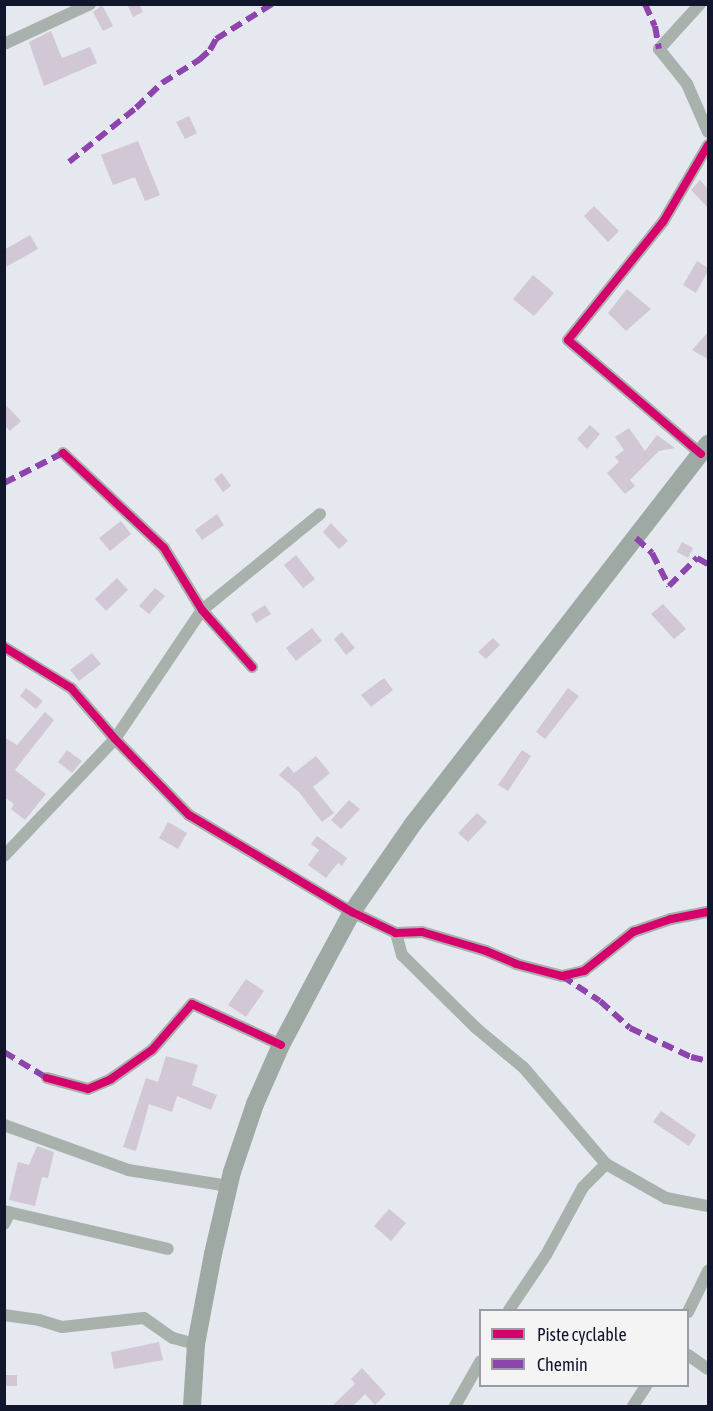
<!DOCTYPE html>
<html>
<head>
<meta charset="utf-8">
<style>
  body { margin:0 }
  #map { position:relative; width:713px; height:1411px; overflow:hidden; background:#e6e8ef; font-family:"Asap Condensed",sans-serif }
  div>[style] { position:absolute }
  .building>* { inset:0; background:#d2c7d4 }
  .minor>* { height:12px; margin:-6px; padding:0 6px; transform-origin:6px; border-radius:6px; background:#a8b1ac }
  .primary>* { height:18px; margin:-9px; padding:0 9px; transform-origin:9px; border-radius:9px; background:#9fa9a4 }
  .quiet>* { height:6px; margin-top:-3px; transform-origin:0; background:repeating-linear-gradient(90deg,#8e44ad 0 12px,transparent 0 18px) }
  .cycleway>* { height:8px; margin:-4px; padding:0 4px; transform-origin:4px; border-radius:4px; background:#d6006c }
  span { translate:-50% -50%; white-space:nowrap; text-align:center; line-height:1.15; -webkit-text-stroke:4.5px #f4f4f4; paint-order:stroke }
  .frame { position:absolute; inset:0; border:6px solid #12162c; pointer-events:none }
  .legend { position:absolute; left:479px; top:1309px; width:210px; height:78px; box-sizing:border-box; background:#f4f4f4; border:2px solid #9a9ba4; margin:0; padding:8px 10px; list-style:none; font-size:18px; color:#12162c }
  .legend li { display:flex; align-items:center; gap:12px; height:30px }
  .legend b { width:30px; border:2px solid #9a9ba4 }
</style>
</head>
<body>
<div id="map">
  <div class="building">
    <div style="clip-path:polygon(127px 4px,139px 4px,143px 12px,133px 17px)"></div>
    <div style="clip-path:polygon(102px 5px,113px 26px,103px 31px,93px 12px)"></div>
    <div style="clip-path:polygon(51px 31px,62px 58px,90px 47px,97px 63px,44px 86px,29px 42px)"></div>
    <div style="clip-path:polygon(189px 116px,197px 133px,185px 139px,176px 122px)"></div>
    <div style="clip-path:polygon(138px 141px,160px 195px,145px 201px,135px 177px,113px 185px,101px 155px)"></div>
    <div style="clip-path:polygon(700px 180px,708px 189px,708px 208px,691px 190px)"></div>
    <div style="clip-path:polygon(594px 206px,619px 231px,608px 242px,584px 216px)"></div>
    <div style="clip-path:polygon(30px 235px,38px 249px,4px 268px,4px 250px)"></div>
    <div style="clip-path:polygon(697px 261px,708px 268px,708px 271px,696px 293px,683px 285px)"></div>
    <div style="clip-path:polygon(533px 275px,554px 293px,534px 316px,513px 299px)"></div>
    <div style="clip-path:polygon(627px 289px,651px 309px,626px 331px,608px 313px)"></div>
    <div style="clip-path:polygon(708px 332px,708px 359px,692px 350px)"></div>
    <div style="clip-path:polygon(4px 403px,21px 421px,10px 431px,4px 425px)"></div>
    <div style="clip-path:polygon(590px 425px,600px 434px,587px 449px,577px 439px)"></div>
    <div style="clip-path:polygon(629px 428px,645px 451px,657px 435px,675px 448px,659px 451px,630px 480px,635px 486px,625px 494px,607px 473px,619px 462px,615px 457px,624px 450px,615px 437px)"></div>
    <div style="clip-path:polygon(222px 473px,231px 486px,223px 492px,214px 479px)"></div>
    <div style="clip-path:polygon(217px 514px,224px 525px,202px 540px,195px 530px)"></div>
    <div style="clip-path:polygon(121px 521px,131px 534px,110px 551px,99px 538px)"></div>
    <div style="clip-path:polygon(331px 523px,348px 541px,339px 549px,323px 532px)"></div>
    <div style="clip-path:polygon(682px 542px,693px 548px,688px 558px,677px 552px)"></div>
    <div style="clip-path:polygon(296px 555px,315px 579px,303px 588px,284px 565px)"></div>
    <div style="clip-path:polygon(117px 578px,128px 590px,106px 611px,95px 599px)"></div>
    <div style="clip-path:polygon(155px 588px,165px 596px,149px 614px,139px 606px)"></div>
    <div style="clip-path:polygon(663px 604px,686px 629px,674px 639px,651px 614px)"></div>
    <div style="clip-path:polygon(265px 605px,271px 614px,256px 623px,251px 614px)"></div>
    <div style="clip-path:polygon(312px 628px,322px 641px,296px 661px,286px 648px)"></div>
    <div style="clip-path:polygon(342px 632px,355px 648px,346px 655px,334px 639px)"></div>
    <div style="clip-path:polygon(493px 638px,500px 645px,486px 659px,478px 652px)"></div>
    <div style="clip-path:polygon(92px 653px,101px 664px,79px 681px,70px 670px)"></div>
    <div style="clip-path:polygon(384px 678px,393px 690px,371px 707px,361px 695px)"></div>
    <div style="clip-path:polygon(26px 688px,43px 701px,36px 709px,20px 696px)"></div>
    <div style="clip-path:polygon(568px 688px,579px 696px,545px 739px,536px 732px)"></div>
    <div style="clip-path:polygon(45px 712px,54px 720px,15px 770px,46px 794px,25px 820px,11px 809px,14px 804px,4px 797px,4px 737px,17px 745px)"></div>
    <div style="clip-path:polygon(67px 750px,82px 761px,72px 773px,58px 762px)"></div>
    <div style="clip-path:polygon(522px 750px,531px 756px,508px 791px,498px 785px)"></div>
    <div style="clip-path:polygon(316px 756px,330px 773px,313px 787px,334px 813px,322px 822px,299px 792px,279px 775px,288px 766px,294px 773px)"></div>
    <div style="clip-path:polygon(349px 800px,360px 809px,341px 829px,331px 820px)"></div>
    <div style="clip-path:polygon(477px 813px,487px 822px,468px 842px,458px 833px)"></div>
    <div style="clip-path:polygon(168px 822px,187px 833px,178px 849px,159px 838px)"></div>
    <div style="clip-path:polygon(317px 836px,347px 858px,342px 866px,338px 863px,326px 878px,308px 865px,319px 850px,311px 844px)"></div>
    <div style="clip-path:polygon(246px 979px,264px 991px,246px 1017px,228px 1005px)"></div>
    <div style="clip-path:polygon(166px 1056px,198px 1065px,192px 1085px,217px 1095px,211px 1110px,177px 1096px,172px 1112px,149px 1104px,136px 1151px,123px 1147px,146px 1078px,158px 1082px)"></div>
    <div style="clip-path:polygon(661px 1111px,696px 1135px,689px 1146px,653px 1122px)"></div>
    <div style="clip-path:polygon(37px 1146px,54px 1152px,48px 1178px,42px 1177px,35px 1206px,9px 1200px,18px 1162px,29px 1165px)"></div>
    <div style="clip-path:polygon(389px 1209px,406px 1223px,391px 1241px,374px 1226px)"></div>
    <div style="clip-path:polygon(159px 1342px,163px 1360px,114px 1369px,111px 1352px)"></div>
    <div style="clip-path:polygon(362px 1368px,386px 1394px,375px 1405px,365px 1394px,352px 1407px,331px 1407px,355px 1384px,351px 1379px)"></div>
    <div style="clip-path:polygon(4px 1375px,17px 1375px,17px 1386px,4px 1386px)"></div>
  </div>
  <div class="minor">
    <div style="left:700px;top:4px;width:61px;rotate:132.3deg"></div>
    <div style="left:659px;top:49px;width:45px;rotate:51.3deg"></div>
    <div style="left:687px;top:84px;width:52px;rotate:66.4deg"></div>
    <div style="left:4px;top:44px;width:95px;rotate:-24.9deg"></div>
    <div style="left:63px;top:453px;width:139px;rotate:43.2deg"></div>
    <div style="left:164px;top:548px;width:73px;rotate:58.5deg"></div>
    <div style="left:202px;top:610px;width:76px;rotate:48.7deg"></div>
    <div style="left:701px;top:454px;width:175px;rotate:-139.4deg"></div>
    <div style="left:568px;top:340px;width:151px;rotate:-51.2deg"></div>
    <div style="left:663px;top:222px;width:89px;rotate:-59.7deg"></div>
    <div style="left:4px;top:647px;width:79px;rotate:31.5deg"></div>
    <div style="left:71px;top:688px;width:67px;rotate:49.2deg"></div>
    <div style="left:115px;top:739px;width:106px;rotate:45.8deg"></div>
    <div style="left:189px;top:815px;width:190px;rotate:30.8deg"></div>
    <div style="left:352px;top:912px;width:49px;rotate:25.5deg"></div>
    <div style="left:396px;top:933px;width:26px;rotate:-2deg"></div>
    <div style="left:422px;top:932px;width:67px;rotate:16.5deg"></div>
    <div style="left:486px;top:951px;width:33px;rotate:23deg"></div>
    <div style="left:516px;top:964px;width:48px;rotate:14.6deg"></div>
    <div style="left:562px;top:976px;width:23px;rotate:-13deg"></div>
    <div style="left:584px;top:971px;width:63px;rotate:-38.5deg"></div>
    <div style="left:633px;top:932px;width:40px;rotate:-18.9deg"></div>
    <div style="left:671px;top:919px;width:38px;rotate:-11deg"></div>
    <div style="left:4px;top:856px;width:161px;rotate:-46.5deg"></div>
    <div style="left:115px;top:739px;width:156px;rotate:-56deg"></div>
    <div style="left:202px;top:610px;width:152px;rotate:-39.1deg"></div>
    <div style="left:396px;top:933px;width:23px;rotate:75deg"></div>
    <div style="left:402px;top:955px;width:104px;rotate:44.6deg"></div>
    <div style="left:476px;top:1028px;width:62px;rotate:39.8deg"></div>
    <div style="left:524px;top:1068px;width:126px;rotate:49.5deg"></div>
    <div style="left:606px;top:1164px;width:69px;rotate:29.5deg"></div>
    <div style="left:666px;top:1198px;width:43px;rotate:10.8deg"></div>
    <div style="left:47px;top:1078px;width:42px;rotate:15deg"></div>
    <div style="left:88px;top:1089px;width:25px;rotate:-23deg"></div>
    <div style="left:111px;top:1079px;width:50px;rotate:-35.3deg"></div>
    <div style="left:152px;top:1050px;width:61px;rotate:-49deg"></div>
    <div style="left:192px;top:1004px;width:98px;rotate:24.7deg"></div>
    <div style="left:4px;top:1125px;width:132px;rotate:19.9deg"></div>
    <div style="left:128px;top:1170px;width:102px;rotate:9deg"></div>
    <div style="left:4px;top:1211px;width:168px;rotate:13deg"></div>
    <div style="left:4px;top:1224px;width:13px;rotate:-63deg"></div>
    <div style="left:509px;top:1310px;width:66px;rotate:-56.1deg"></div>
    <div style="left:546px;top:1255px;width:77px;rotate:-61.4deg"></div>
    <div style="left:583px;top:1187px;width:33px;rotate:-45deg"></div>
    <div style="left:688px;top:1312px;width:46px;rotate:-64deg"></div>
    <div style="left:4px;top:1315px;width:35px;rotate:8deg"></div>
    <div style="left:39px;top:1320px;width:24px;rotate:17deg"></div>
    <div style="left:62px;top:1327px;width:82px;rotate:-6.3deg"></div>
    <div style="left:144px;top:1318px;width:35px;rotate:35deg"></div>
    <div style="left:173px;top:1338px;width:24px;rotate:15deg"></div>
    <div style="left:688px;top:1355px;width:24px;rotate:35deg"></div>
    <div style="left:455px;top:1406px;width:51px;rotate:-60.4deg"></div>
    <div style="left:633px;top:1406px;width:24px;rotate:-57deg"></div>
  </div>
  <div class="primary">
    <div style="left:192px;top:1406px;width:62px;rotate:-86.3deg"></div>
    <div style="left:196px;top:1344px;width:92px;rotate:-79.3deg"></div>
    <div style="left:213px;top:1254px;width:84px;rotate:-77deg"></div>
    <div style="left:232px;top:1172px;width:72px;rotate:-71.3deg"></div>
    <div style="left:255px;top:1104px;width:64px;rotate:-66.2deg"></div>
    <div style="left:281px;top:1045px;width:94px;rotate:-62.1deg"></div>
    <div style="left:325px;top:962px;width:57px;rotate:-61.6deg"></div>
    <div style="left:352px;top:912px;width:107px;rotate:-55.3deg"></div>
    <div style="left:413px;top:824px;width:481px;rotate:-52.2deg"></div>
  </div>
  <div class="quiet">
    <div style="left:645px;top:4px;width:24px;rotate:66deg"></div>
    <div style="left:655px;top:26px;width:23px;rotate:80deg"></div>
    <div style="left:69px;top:162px;width:86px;rotate:-38.9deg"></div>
    <div style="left:136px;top:108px;width:36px;rotate:-44deg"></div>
    <div style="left:162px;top:83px;width:44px;rotate:-31.9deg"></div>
    <div style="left:199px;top:60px;width:15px;rotate:-42deg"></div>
    <div style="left:210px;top:50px;width:13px;rotate:-61deg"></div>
    <div style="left:216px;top:39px;width:66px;rotate:-32deg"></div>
    <div style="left:4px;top:483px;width:66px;rotate:-27deg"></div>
    <div style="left:636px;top:538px;width:22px;rotate:43deg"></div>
    <div style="left:652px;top:553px;width:37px;rotate:63deg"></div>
    <div style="left:669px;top:586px;width:40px;rotate:-45deg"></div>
    <div style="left:697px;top:558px;width:13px;rotate:29deg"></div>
    <div style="left:562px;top:976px;width:45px;rotate:33.3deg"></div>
    <div style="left:600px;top:1001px;width:40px;rotate:42deg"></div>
    <div style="left:630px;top:1028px;width:68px;rotate:25.4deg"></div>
    <div style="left:691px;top:1057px;width:17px;rotate:13deg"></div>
    <div style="left:4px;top:1052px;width:50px;rotate:31.2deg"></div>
  </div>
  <div class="cycleway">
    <div style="left:63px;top:453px;width:139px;rotate:43.2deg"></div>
    <div style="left:164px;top:548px;width:73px;rotate:58.5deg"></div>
    <div style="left:202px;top:610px;width:76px;rotate:48.7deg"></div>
    <div style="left:701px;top:454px;width:175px;rotate:-139.4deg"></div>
    <div style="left:568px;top:340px;width:151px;rotate:-51.2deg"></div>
    <div style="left:663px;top:222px;width:89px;rotate:-59.7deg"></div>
    <div style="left:4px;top:647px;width:79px;rotate:31.5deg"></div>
    <div style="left:71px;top:688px;width:67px;rotate:49.2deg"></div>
    <div style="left:115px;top:739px;width:106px;rotate:45.8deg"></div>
    <div style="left:189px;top:815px;width:190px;rotate:30.8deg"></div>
    <div style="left:352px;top:912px;width:49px;rotate:25.5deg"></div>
    <div style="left:396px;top:933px;width:26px;rotate:-2deg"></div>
    <div style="left:422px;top:932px;width:67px;rotate:16.5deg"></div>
    <div style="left:486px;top:951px;width:33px;rotate:23deg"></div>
    <div style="left:516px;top:964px;width:48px;rotate:14.6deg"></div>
    <div style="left:562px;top:976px;width:23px;rotate:-13deg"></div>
    <div style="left:584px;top:971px;width:63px;rotate:-38.5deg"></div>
    <div style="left:633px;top:932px;width:40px;rotate:-18.9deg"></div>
    <div style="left:671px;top:919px;width:38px;rotate:-11deg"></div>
    <div style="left:47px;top:1078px;width:42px;rotate:15deg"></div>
    <div style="left:88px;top:1089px;width:25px;rotate:-23deg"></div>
    <div style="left:111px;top:1079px;width:50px;rotate:-35.3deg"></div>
    <div style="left:152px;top:1050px;width:61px;rotate:-49deg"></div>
    <div style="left:192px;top:1004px;width:98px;rotate:24.7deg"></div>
  </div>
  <div class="frame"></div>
  <ul class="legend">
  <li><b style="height:8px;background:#d6006c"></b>Piste cyclable</li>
  <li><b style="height:8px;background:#8e44ad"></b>Chemin</li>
  </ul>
</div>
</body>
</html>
